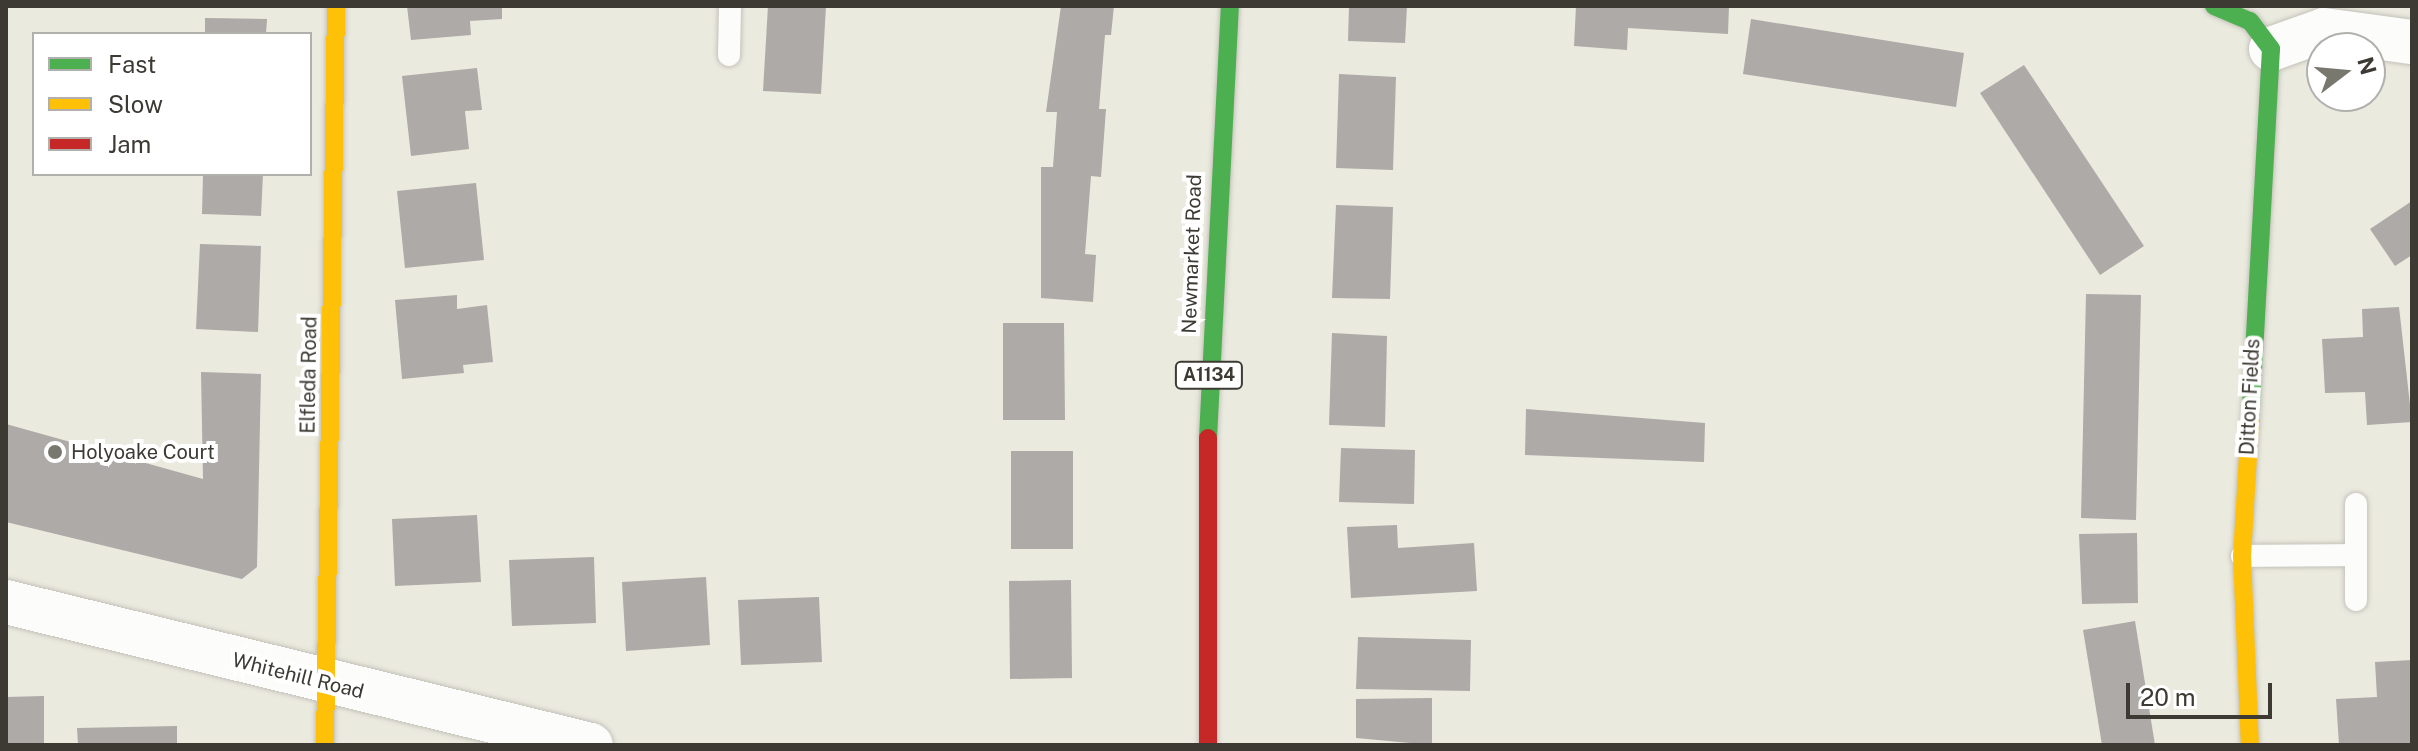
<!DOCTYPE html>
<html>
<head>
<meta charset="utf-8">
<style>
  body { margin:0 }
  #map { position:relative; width:2418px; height:751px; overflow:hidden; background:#ebeadf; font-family:"Public Sans",sans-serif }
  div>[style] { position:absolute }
  .building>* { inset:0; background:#adaaa7 }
  .roads { filter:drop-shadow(0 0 2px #c4c2ba) drop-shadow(0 0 2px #c4c2ba) }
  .lane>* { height:22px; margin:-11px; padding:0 11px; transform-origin:11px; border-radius:11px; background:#fcfcfa }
  .street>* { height:44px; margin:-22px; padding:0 22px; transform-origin:22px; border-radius:22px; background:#fcfcfa }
  .fast>* { height:18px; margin:-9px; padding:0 9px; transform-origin:9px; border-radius:9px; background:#4caf50 }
  .slow>* { height:18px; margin:-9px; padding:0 9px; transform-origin:9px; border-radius:9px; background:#ffc107 }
  .jam>* { height:18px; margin:-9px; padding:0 9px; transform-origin:9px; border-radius:9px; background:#c62828 }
  .dots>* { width:22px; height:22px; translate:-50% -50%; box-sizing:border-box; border:4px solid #fff; border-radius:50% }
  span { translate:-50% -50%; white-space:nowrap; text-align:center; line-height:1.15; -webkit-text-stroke:8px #fff; paint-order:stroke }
  .shield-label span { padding:2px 6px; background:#fff; border:2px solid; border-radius:6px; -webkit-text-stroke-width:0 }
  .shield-label { font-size:18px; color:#3c3a33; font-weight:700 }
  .street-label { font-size:20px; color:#3c3a33 }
  .poi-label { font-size:20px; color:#3c3a33 }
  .left { translate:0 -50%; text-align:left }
  .frame { position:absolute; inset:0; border:8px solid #3c3a33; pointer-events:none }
  .legend { position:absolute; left:32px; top:32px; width:280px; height:144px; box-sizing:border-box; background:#fff; border:2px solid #b1b0ad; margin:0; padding:10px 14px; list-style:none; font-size:24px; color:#3c3a33 }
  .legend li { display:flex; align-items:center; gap:16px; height:40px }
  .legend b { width:40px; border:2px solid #b1b0ad }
  .north { position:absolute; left:2306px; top:32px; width:80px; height:80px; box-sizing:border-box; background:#fff; border:2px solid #b1b0ad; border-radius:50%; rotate:74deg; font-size:22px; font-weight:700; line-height:32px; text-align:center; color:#3c3a33 }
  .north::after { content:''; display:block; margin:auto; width:28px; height:36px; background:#79786f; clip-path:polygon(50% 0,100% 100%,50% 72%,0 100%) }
  .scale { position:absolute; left:2126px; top:683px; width:146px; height:36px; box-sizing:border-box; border:4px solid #3c3a33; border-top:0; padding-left:10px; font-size:24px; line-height:28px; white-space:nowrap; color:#3c3a33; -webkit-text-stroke:6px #fff; paint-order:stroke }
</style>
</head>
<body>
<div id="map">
  <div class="building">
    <div style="clip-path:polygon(407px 6px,502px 6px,502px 19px,470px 21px,471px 35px,411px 40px)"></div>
    <div style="clip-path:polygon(768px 6px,826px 6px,821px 94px,763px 91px)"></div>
    <div style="clip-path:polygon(1061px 6px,1114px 6px,1111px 35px,1105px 35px,1099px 109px,1106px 109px,1101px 177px,1091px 176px,1085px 254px,1096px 255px,1093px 302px,1041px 298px,1041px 167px,1053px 167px,1057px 112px,1046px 112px)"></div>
    <div style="clip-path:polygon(1349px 6px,1407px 6px,1405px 43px,1348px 41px)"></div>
    <div style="clip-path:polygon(1576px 6px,1729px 6px,1728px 34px,1628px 28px,1627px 50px,1574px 46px)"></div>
    <div style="clip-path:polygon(205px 18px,267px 19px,266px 34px,205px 34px)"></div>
    <div style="clip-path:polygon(1751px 19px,1964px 53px,1956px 107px,1743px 74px)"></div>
    <div style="clip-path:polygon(2024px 65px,2144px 246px,2100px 275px,1980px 93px)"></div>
    <div style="clip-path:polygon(477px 68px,482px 110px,465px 111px,469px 149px,411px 156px,402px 76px)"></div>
    <div style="clip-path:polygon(1339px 74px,1396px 77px,1393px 170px,1336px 168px)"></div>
    <div style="clip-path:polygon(203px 174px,263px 174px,261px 216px,202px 214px)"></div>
    <div style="clip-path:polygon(476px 183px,484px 260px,405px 268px,397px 191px)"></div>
    <div style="clip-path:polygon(2412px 201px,2412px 255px,2395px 266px,2370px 229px)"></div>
    <div style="clip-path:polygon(1336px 205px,1393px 207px,1390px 299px,1332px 298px)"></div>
    <div style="clip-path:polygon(200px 244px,261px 246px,258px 332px,196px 329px)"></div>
    <div style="clip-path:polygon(2086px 294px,2141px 295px,2136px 520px,2081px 518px)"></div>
    <div style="clip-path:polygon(457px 295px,457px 309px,487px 305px,493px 362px,463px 365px,464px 373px,402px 379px,395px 300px)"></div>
    <div style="clip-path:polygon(2399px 307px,2412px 422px,2367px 425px,2365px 392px,2325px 393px,2322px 339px,2363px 337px,2362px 309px)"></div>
    <div style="clip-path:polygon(1003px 323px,1064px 323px,1065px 420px,1003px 420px)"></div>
    <div style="clip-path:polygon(1332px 333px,1387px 336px,1385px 427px,1329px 425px)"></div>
    <div style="clip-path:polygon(201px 372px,261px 374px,257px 567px,242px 579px,6px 522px,6px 424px,203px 479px)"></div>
    <div style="clip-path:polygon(1526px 409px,1705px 423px,1704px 462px,1525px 455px)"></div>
    <div style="clip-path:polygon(1341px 448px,1415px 450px,1414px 504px,1339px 502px)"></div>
    <div style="clip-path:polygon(1011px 451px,1073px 451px,1073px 549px,1011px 549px)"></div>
    <div style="clip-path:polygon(477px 515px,481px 582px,395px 586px,392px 519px)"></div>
    <div style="clip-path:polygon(1397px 525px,1398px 548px,1474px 543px,1477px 591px,1351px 598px,1347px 527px)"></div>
    <div style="clip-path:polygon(2137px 533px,2138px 603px,2082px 604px,2079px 534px)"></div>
    <div style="clip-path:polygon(594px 557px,596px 623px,512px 626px,509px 560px)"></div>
    <div style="clip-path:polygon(706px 577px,710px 645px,626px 651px,622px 582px)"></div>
    <div style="clip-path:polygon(1071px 580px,1072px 678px,1010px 679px,1009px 581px)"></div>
    <div style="clip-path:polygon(819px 597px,822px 662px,741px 665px,738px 600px)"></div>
    <div style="clip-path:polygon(2135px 621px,2155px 745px,2102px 745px,2083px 630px)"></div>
    <div style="clip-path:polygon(1358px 637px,1471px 640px,1470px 691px,1356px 689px)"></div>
    <div style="clip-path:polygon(2412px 660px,2412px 745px,2339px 745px,2336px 699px,2377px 697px,2375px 662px)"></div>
    <div style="clip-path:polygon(44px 696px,44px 745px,6px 745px,6px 697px)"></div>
    <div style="clip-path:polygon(1432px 698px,1432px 745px,1356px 738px,1356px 699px)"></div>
    <div style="clip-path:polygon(177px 726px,177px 745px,78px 745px,77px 728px)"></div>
  </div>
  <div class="roads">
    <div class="lane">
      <div style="left:729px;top:55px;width:49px;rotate:-88.8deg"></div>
      <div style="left:2356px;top:504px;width:96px;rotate:90deg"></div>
      <div style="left:2242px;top:556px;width:114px;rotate:-0.5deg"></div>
    </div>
    <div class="street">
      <div style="left:2271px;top:49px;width:56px;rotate:-19.7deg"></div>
      <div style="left:2324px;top:30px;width:89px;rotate:7.8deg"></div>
      <div style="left:6px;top:602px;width:602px;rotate:13.74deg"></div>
    </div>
    <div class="fast">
      <div style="left:2214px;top:6px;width:39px;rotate:23deg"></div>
      <div style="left:2250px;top:21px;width:35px;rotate:53deg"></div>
      <div style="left:2271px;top:49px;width:374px;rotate:93.2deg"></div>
      <div style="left:1208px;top:438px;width:433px;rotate:-87.1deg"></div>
    </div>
    <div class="slow">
      <div style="left:2250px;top:422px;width:134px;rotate:93.4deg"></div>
      <div style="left:2242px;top:556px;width:189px;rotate:87.6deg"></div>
      <div style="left:325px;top:745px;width:739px;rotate:-89.15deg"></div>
    </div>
    <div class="jam">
      <div style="left:1208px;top:438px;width:307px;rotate:90deg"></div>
    </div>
  </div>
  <div class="dots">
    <div style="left:55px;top:452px;background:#79786f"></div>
  </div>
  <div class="shield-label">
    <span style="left:1209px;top:375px">A1134</span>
  </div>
  <div class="street-label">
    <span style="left:1192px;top:254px;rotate:-88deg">Newmarket Road</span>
    <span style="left:309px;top:375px;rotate:-89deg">Elfleda Road</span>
    <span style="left:2250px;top:397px;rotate:-87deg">Ditton Fields</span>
    <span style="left:298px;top:676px;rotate:14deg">Whitehill Road</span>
  </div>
  <div class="poi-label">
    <span class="left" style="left:71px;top:452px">Holyoake Court</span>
  </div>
  <div class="frame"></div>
  <ul class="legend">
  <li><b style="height:10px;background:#4caf50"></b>Fast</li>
  <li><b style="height:10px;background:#ffc107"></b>Slow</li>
  <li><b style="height:10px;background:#c62828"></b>Jam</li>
  </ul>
  <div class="north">N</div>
  <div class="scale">20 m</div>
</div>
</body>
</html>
